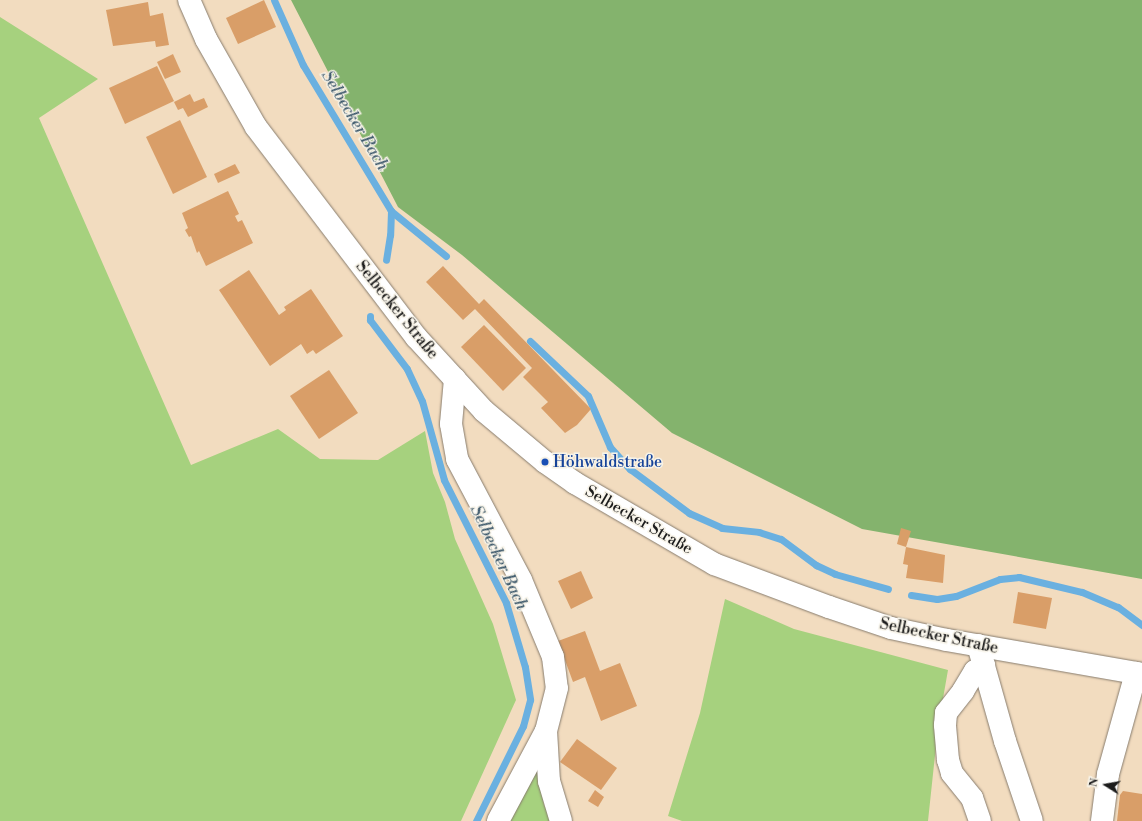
<!DOCTYPE html>
<html>
<head>
<meta charset="utf-8">
<style>
  body { margin:0 }
  #map { position:relative; width:1142px; height:821px; overflow:hidden; background:#f2dcbf; font-family:"Libre Bodoni",serif }
  div>[style] { position:absolute }
  .green>* { inset:0; background:#a6d17e }
  .forest>* { inset:0; background:#84b36d }
  .stream>* { height:7px; margin:-3.5px; padding:0 3.5px; transform-origin:3.5px; border-radius:3.5px; background:#6ab0e0 }
  .building>* { inset:0; background:#d99e68 }
  .roads { filter:drop-shadow(0 0 1px #877c6e) drop-shadow(0 0 1px #877c6e) }
  .minor>* { height:22px; margin:-11px; padding:0 11px; transform-origin:11px; border-radius:11px; background:#fff }
  .major>* { height:22px; margin:-11px; padding:0 11px; transform-origin:11px; border-radius:11px; background:#fff }
  .dots>* { width:11px; height:11px; translate:-50% -50%; box-sizing:border-box; border:2px solid #f7f3e8; border-radius:50% }
  span { translate:-50% -50%; white-space:nowrap; text-align:center; line-height:1.15; -webkit-text-stroke:3px #f7f3e8; paint-order:stroke }
  .street-label { font-size:16px; color:#1c1c1c }
  .transit-label { font-size:16px; color:#164399 }
  .left { translate:0 -50%; text-align:left }
  .water-label { font-size:17px; color:#3b576a; font-style:italic }
  .north { position:absolute; left:1086px; top:765px; width:40px; height:40px; -webkit-text-stroke:3px #f7f3e8; paint-order:stroke; rotate:281deg; font-size:11px; font-weight:700; line-height:16px; text-align:center; color:#1c1c1c }
  .north::after { content:''; display:block; margin:auto; width:14px; height:18px; background:#1c1c1c; clip-path:polygon(50% 0,100% 100%,50% 72%,0 100%) }
</style>
</head>
<body>
<div id="map">
  <div class="green">
    <div style="clip-path:polygon(0 17px,98px 79px,39px 118px,191px 465px,278px 429px,320px 459px,378px 460px,425px 431px,433px 473px,445px 502px,455px 539px,493px 624px,516px 700px,461px 821px,0 821px)"></div>
    <div style="clip-path:polygon(725px 599px,794px 629px,948px 670px,938px 727px,928px 821px,682px 821px,668px 816px,700px 713px)"></div>
    <div style="clip-path:polygon(536px 764px,540px 773px,544px 805px,554px 821px,506px 821px)"></div>
  </div>
  <div class="forest">
    <div style="clip-path:polygon(291px 0,1142px 0,1142px 579px,862px 529px,672px 433px,462px 255px,398px 207px)"></div>
  </div>
  <div class="stream">
    <div style="left:274px;top:0;width:71px;rotate:66deg"></div>
    <div style="left:303px;top:65px;width:170px;rotate:58.9deg"></div>
    <div style="left:391px;top:211px;width:24px;rotate:92deg"></div>
    <div style="left:390px;top:235px;width:25px;rotate:99deg"></div>
    <div style="left:391px;top:211px;width:71px;rotate:39.3deg"></div>
    <div style="left:370px;top:316px;width:4px;rotate:90deg"></div>
    <div style="left:370px;top:320px;width:61px;rotate:52.9deg"></div>
    <div style="left:407px;top:369px;width:35px;rotate:65deg"></div>
    <div style="left:422px;top:401px;width:82px;rotate:74.4deg"></div>
    <div style="left:444px;top:480px;width:138px;rotate:63.2deg"></div>
    <div style="left:506px;top:603px;width:67px;rotate:73.5deg"></div>
    <div style="left:525px;top:667px;width:33px;rotate:81deg"></div>
    <div style="left:530px;top:700px;width:27px;rotate:105deg"></div>
    <div style="left:523px;top:726px;width:106px;rotate:116.3deg"></div>
    <div style="left:530px;top:341px;width:80px;rotate:43.5deg"></div>
    <div style="left:588px;top:396px;width:56px;rotate:66.7deg"></div>
    <div style="left:610px;top:447px;width:30px;rotate:48deg"></div>
    <div style="left:630px;top:469px;width:74px;rotate:36.7deg"></div>
    <div style="left:689px;top:513px;width:36px;rotate:24deg"></div>
    <div style="left:722px;top:528px;width:37px;rotate:6deg"></div>
    <div style="left:759px;top:532px;width:23px;rotate:18deg"></div>
    <div style="left:781px;top:539px;width:44px;rotate:36.6deg"></div>
    <div style="left:816px;top:565px;width:21px;rotate:25deg"></div>
    <div style="left:835px;top:574px;width:55px;rotate:15.8deg"></div>
    <div style="left:911px;top:595px;width:26px;rotate:9deg"></div>
    <div style="left:937px;top:599px;width:19px;rotate:-9deg"></div>
    <div style="left:956px;top:596px;width:47px;rotate:-21.1deg"></div>
    <div style="left:1000px;top:579px;width:19px;rotate:-6deg"></div>
    <div style="left:1019px;top:577px;width:65px;rotate:13.4deg"></div>
    <div style="left:1082px;top:592px;width:39px;rotate:23deg"></div>
    <div style="left:1118px;top:607px;width:30px;rotate:37deg"></div>
  </div>
  <div class="building">
    <div style="clip-path:polygon(264px 0,276px 27px,238px 44px,226px 18px)"></div>
    <div style="clip-path:polygon(148px 2px,150px 16px,163px 13px,169px 45px,156px 47px,155px 41px,113px 46px,106px 10px)"></div>
    <div style="clip-path:polygon(173px 54px,181px 72px,165px 79px,157px 62px)"></div>
    <div style="clip-path:polygon(157px 66px,174px 101px,125px 124px,109px 88px)"></div>
    <div style="clip-path:polygon(190px 94px,194px 102px,204px 98px,208px 107px,188px 117px,183px 108px,178px 110px,174px 102px)"></div>
    <div style="clip-path:polygon(180px 120px,207px 177px,173px 194px,146px 137px)"></div>
    <div style="clip-path:polygon(235px 164px,240px 173px,218px 183px,214px 174px)"></div>
    <div style="clip-path:polygon(228px 191px,239px 214px,235px 216px,238px 222px,242px 220px,253px 243px,206px 266px,199px 251px,197px 253px,191px 236px,189px 237px,185px 230px,188px 228px,182px 213px)"></div>
    <div style="clip-path:polygon(443px 266px,479px 304px,484px 299px,591px 409px,577px 425px,565px 433px,541px 408px,548px 402px,523px 377px,532px 368px,475px 309px,463px 320px,426px 282px)"></div>
    <div style="clip-path:polygon(249px 270px,279px 315px,286px 310px,284px 307px,311px 289px,343px 336px,316px 354px,313px 350px,307px 354px,301px 344px,270px 366px,219px 290px)"></div>
    <div style="clip-path:polygon(484px 325px,526px 368px,503px 391px,461px 347px)"></div>
    <div style="clip-path:polygon(329px 370px,358px 413px,319px 439px,290px 396px)"></div>
    <div style="clip-path:polygon(901px 528px,911px 531px,906px 547px,945px 555px,943px 583px,906px 578px,908px 565px,903px 564px,906px 547px,897px 544px)"></div>
    <div style="clip-path:polygon(581px 571px,593px 598px,571px 609px,558px 581px)"></div>
    <div style="clip-path:polygon(1018px 592px,1052px 598px,1046px 629px,1013px 623px)"></div>
    <div style="clip-path:polygon(585px 631px,600px 671px,620px 663px,637px 706px,601px 721px,585px 677px,573px 682px,558px 641px)"></div>
    <div style="clip-path:polygon(577px 739px,617px 768px,601px 790px,560px 762px)"></div>
    <div style="clip-path:polygon(595px 790px,604px 797px,598px 807px,588px 801px)"></div>
    <div style="clip-path:polygon(1123px 791px,1142px 794px,1142px 821px,1117px 821px,1120px 795px)"></div>
  </div>
  <div class="roads">
    <div class="minor">
      <div style="left:455px;top:379px;width:45px;rotate:95.1deg"></div>
      <div style="left:451px;top:424px;width:36px;rotate:80deg"></div>
      <div style="left:457px;top:459px;width:137px;rotate:62.1deg"></div>
      <div style="left:521px;top:580px;width:83px;rotate:67.4deg"></div>
      <div style="left:553px;top:657px;width:31px;rotate:83deg"></div>
      <div style="left:557px;top:688px;width:44px;rotate:104.3deg"></div>
      <div style="left:546px;top:731px;width:102px;rotate:118.1deg"></div>
      <div style="left:978px;top:645px;width:100px;rotate:74.3deg"></div>
      <div style="left:1005px;top:741px;width:84px;rotate:71.4deg"></div>
      <div style="left:546px;top:731px;width:50px;rotate:86.6deg"></div>
      <div style="left:549px;top:781px;width:42px;rotate:73.3deg"></div>
      <div style="left:980px;top:821px;width:24px;rotate:-109deg"></div>
      <div style="left:972px;top:798px;width:32px;rotate:-129deg"></div>
      <div style="left:952px;top:773px;width:14px;rotate:-107deg"></div>
      <div style="left:948px;top:760px;width:35px;rotate:-95deg"></div>
      <div style="left:945px;top:725px;width:12px;rotate:-85deg"></div>
      <div style="left:946px;top:713px;width:28px;rotate:-52deg"></div>
      <div style="left:963px;top:691px;width:23px;rotate:-59deg"></div>
      <div style="left:975px;top:671px;width:11px;rotate:-34deg"></div>
      <div style="left:1102px;top:821px;width:47px;rotate:-82.7deg"></div>
      <div style="left:1108px;top:774px;width:105px;rotate:-74.5deg"></div>
    </div>
    <div class="major">
      <div style="left:189px;top:0;width:43px;rotate:66.4deg"></div>
      <div style="left:206px;top:39px;width:101px;rotate:60.4deg"></div>
      <div style="left:256px;top:127px;width:264px;rotate:52.7deg"></div>
      <div style="left:416px;top:337px;width:100px;rotate:47.4deg"></div>
      <div style="left:484px;top:411px;width:80px;rotate:39.9deg"></div>
      <div style="left:545px;top:462px;width:37px;rotate:35deg"></div>
      <div style="left:575px;top:483px;width:161px;rotate:30.2deg"></div>
      <div style="left:714px;top:564px;width:123px;rotate:20.5deg"></div>
      <div style="left:829px;top:607px;width:65px;rotate:18.7deg"></div>
      <div style="left:891px;top:628px;width:57px;rotate:12.1deg"></div>
      <div style="left:947px;top:640px;width:198px;rotate:9.9deg"></div>
    </div>
  </div>
  <div class="dots">
    <div style="left:545px;top:462px;background:#1a4fb4"></div>
  </div>
  <div class="street-label">
    <span style="left:397px;top:310px;rotate:51deg">Selbecker Straße</span>
    <span style="left:639px;top:520px;rotate:30deg">Selbecker Straße</span>
    <span style="left:939px;top:636px;rotate:12deg">Selbecker Straße</span>
  </div>
  <div class="transit-label">
    <span class="left" style="left:553px;top:462px">Höhwaldstraße</span>
  </div>
  <div class="water-label">
    <span style="left:354px;top:121px;rotate:59deg">Selbecker Bach</span>
    <span style="left:498px;top:558px;rotate:65deg">Selbecker Bach</span>
  </div>
  <div class="north">N</div>
</div>
</body>
</html>
